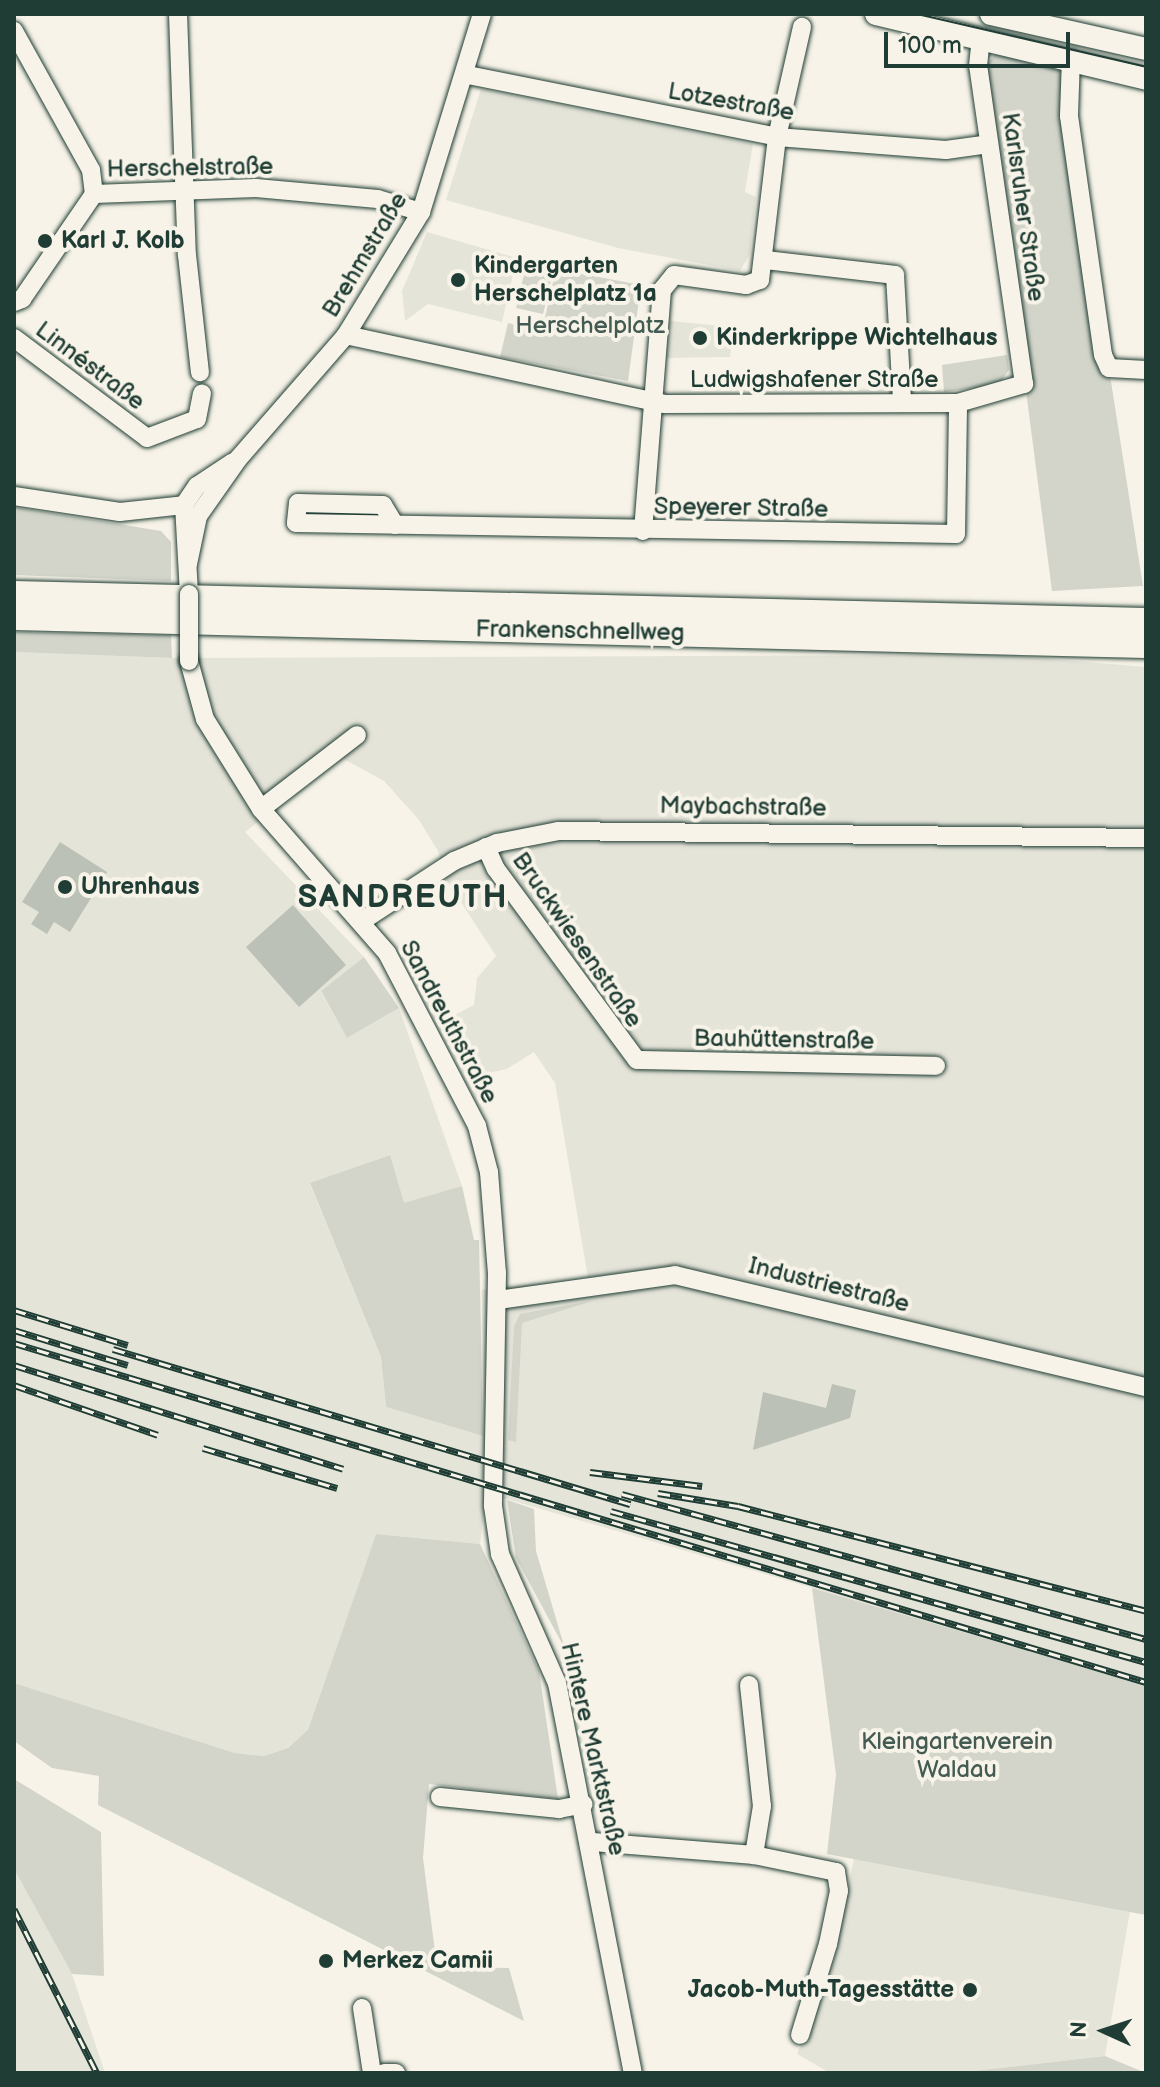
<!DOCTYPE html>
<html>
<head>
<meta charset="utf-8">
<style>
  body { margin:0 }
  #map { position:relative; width:1160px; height:2087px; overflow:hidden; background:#f7f3e8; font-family:"Balsamiq Sans",sans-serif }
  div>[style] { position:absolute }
  .built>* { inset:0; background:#e5e4d9 }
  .green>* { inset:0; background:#d3d5ca }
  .building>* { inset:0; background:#bbc1b6 }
  .roads { filter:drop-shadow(0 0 2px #1f3d34) drop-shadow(0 0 2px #1f3d34) }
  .minor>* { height:18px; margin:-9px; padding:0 9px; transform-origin:9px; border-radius:9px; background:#f7f3e8 }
  .major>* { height:22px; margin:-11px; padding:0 11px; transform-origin:11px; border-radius:11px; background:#f7f3e8 }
  .highway>* { height:26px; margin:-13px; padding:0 13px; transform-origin:13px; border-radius:13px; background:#f7f3e8 }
  .tram>* { height:2px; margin:-1px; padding:0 1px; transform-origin:1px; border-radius:1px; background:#1f3d34 }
  .rail>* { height:7px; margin-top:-3.5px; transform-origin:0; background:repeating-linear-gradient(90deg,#f7f3e8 0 12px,#1f3d34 0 24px); box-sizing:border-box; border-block:2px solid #1f3d34 }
  .bridges { filter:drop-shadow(0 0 2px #1f3d34) drop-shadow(0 0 2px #1f3d34) }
  .minor-bridge>* { height:18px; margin:-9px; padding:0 9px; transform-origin:9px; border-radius:9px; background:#f7f3e8 }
  .dots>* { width:22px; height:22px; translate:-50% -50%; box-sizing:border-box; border:4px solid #f7f3e8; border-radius:50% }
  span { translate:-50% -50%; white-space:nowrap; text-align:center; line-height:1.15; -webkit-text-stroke:8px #f7f3e8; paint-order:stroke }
  .street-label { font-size:24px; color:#1f3d34 }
  .poi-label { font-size:24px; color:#1f3d34; font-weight:700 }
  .left { translate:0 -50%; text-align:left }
  .right { translate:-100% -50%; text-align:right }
  .park-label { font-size:24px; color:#435b52 }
  .district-label { font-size:32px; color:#1f3d34; font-weight:700; letter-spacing:2px }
  .frame { position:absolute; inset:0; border:16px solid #1f3d34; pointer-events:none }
  .north { position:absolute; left:1064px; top:1991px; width:80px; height:80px; -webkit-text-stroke:6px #f7f3e8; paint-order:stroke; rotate:273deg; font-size:22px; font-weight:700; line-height:32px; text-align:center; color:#1f3d34 }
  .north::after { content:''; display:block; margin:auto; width:28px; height:36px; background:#1f3d34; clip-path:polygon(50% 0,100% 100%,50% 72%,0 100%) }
  .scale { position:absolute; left:884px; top:32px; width:186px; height:36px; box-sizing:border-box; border:4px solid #1f3d34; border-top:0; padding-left:10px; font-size:24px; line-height:28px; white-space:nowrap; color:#1f3d34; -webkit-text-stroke:6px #f7f3e8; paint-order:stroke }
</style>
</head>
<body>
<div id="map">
  <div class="built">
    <div style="clip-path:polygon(481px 89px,753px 144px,745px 192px,756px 197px,750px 254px,740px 271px,618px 248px,446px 200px)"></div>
    <div style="clip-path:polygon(427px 232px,517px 258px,502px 322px,428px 304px,405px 321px,402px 291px)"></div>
    <div style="clip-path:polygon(670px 321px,733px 327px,730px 357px,666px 358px)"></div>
    <div style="clip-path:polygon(evenodd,14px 652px,172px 658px,1000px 655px,1146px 667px,1146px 1685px,486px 1493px,480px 1544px,376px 1534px,308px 1731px,288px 1748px,264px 1756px,235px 1753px,14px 1683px,14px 652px,342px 758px,384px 781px,419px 820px,438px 851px,446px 879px,496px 956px,477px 978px,474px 1005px,451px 1017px,479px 1075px,507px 1069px,534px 1052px,555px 1083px,588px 1278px,482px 1290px,483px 1436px,386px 1407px,381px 1357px,310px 1184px,389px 1155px,404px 1204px,462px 1186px,399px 1008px,347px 1038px,321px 992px,364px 957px,245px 832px,342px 758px)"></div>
    <div style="clip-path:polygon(854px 1858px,1130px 1911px,1105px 2056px,956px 2073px,830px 2073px,797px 2054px,834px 1959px)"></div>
    <div style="clip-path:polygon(14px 1869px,72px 1974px,105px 2073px,14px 2073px)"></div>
  </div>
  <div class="green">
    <div style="clip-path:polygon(996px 53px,1060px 70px,1102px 368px,1110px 375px,1143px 586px,1052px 591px,984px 68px)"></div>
    <div style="clip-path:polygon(526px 266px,553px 273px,543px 314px,516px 308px)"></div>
    <div style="clip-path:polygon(556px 269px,641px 285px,628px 381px,500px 357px,508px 323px,542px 331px)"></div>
    <div style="clip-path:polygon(1007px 355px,1009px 370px,998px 385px,944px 392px,942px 365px)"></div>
    <div style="clip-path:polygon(14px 507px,161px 531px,171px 542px,171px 581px,14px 575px)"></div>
    <div style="clip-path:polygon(14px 632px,171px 635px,172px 658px,14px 652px)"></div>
    <div style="clip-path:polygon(364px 957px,399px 1008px,347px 1038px,321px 991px)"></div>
    <div style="clip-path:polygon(390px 1155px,404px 1203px,462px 1186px,474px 1240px,479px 1240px,483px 1436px,386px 1407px,381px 1357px,310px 1183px)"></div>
    <div style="clip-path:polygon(595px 1300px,522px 1323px,516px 1442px,508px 1440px,514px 1326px,520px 1314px)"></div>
    <div style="clip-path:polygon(507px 1500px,534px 1509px,536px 1551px,565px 1649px,516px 1558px)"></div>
    <div style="clip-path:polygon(376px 1534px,480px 1544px,539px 1671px,558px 1799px,429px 1784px,423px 1858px,437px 1967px,509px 1968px,524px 2021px,98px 1805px,99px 1776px,52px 1768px,14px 1741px,14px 1683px,235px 1753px,264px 1756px,288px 1748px,308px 1730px)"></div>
    <div style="clip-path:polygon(812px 1588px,1146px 1685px,1146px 1915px,827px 1854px,836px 1775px)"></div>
    <div style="clip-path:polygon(14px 1779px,101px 1832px,104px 1976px,72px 1974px,14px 1869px)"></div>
    <div style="clip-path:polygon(1105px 2056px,1146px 2073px,956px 2073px)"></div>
  </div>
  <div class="building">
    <div style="clip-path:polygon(60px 842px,107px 872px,70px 932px,54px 922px,47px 934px,31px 924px,39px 912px,22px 902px)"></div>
    <div style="clip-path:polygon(293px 905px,346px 965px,299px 1007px,246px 947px)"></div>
    <div style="clip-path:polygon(832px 1384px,856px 1390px,850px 1418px,753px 1450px,763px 1392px,826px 1408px)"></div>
  </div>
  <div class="roads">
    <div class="minor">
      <div style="left:178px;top:14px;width:241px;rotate:87.9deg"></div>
      <div style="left:187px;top:255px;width:118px;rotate:83.7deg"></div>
      <div style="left:14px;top:31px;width:159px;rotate:61deg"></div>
      <div style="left:91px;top:170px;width:24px;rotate:83deg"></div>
      <div style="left:1071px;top:58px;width:58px;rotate:92deg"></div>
      <div style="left:1069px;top:116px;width:241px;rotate:81.9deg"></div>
      <div style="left:1103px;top:355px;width:14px;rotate:65deg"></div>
      <div style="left:1109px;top:368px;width:37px;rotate:3deg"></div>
      <div style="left:468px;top:75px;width:315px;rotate:11.3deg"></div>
      <div style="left:777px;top:137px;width:169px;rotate:4.4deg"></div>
      <div style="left:946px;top:150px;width:43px;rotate:-7.9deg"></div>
      <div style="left:766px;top:260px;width:130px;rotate:6.6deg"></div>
      <div style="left:895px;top:275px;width:127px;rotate:86.8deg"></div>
      <div style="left:14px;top:302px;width:9px;rotate:-21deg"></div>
      <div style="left:22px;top:299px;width:127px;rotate:-55.6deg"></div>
      <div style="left:94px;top:194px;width:162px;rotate:-2.1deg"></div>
      <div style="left:256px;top:188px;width:122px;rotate:5.2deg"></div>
      <div style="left:378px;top:199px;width:45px;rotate:16.8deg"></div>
      <div style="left:346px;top:335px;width:325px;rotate:12.2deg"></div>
      <div style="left:664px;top:404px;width:294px;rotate:-0.2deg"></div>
      <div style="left:958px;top:403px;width:69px;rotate:-16.1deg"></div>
      <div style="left:1024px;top:384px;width:321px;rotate:-98.2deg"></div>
      <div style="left:978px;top:66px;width:28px;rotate:-84deg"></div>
      <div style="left:14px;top:338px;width:166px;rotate:36.9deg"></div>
      <div style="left:147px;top:438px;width:53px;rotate:-20.8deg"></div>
      <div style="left:197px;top:419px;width:26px;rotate:-79deg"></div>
      <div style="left:14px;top:496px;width:107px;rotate:8.6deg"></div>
      <div style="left:120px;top:512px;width:64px;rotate:-6.2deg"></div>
      <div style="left:395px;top:525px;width:23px;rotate:-121deg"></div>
      <div style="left:383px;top:505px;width:85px;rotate:-178.7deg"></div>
      <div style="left:298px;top:503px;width:20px;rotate:96deg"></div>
      <div style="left:296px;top:523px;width:660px;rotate:0.95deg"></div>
      <div style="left:956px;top:534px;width:131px;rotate:-89.1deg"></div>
      <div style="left:643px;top:531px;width:242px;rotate:-85.5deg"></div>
      <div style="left:662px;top:290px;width:19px;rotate:-51deg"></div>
      <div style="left:674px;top:275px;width:73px;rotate:7.9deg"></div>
      <div style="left:746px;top:285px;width:15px;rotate:-20deg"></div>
      <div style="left:760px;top:280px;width:144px;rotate:-83.2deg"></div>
      <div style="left:777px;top:137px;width:113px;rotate:-77.2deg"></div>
      <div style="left:188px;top:564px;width:49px;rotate:-78.2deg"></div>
      <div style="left:198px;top:516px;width:70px;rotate:-54.9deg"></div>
      <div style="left:238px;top:459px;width:164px;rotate:-48.9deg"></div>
      <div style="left:346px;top:335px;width:144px;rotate:-58.6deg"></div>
      <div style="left:421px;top:212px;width:207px;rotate:-72.9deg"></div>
      <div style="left:189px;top:594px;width:89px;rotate:-93.2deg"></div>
      <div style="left:184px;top:505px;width:23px;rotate:-56deg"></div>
      <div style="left:197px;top:486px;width:43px;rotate:-33.7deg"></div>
      <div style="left:189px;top:661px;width:60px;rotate:74.6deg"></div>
      <div style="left:205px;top:719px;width:106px;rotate:58.1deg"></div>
      <div style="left:261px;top:809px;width:191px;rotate:48.8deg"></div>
      <div style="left:387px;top:953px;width:195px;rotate:62.5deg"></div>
      <div style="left:477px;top:1126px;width:48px;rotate:75.4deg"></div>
      <div style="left:489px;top:1172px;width:101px;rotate:85.5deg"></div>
      <div style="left:497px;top:1273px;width:233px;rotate:91deg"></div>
      <div style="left:493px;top:1506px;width:49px;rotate:81.7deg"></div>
      <div style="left:500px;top:1554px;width:141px;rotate:66.2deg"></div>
      <div style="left:557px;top:1683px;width:397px;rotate:79deg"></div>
      <div style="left:261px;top:809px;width:121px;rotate:-37.6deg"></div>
      <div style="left:486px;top:847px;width:24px;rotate:66deg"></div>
      <div style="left:496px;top:869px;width:237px;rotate:53.6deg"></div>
      <div style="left:637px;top:1060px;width:299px;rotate:1.1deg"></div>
      <div style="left:362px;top:921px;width:110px;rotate:-33.1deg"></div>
      <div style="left:454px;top:861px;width:47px;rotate:-22.7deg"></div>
      <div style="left:497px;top:843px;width:62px;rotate:-11.1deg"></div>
      <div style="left:558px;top:831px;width:588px;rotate:0.68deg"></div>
      <div style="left:498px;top:1300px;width:179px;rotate:-8deg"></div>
      <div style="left:675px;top:1275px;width:484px;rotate:13.4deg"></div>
      <div style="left:749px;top:1685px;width:122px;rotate:83.9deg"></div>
      <div style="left:762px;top:1806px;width:50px;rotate:99.3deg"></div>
      <div style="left:440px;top:1797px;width:120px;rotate:5.8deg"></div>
      <div style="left:559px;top:1809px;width:25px;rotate:-11deg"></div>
      <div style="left:593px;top:1842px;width:162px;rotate:4.6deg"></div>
      <div style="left:754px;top:1855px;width:84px;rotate:11.7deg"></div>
      <div style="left:836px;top:1872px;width:19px;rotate:81deg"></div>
      <div style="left:839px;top:1891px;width:54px;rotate:101.7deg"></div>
      <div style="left:828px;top:1944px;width:95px;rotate:107.1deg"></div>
      <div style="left:362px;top:2008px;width:66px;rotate:81.3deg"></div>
      <div style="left:384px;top:2073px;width:12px"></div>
    </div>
    <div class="major">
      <div style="left:876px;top:14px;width:278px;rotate:13.5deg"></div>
      <div style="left:991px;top:14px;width:159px;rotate:12.7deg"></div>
    </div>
    <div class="highway">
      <div style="left:14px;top:594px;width:1132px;rotate:1.37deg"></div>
      <div style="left:14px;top:617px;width:1132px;rotate:1.42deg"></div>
    </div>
  </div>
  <div class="tram">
    <div style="left:917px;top:14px;width:235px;rotate:13deg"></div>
  </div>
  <div class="rail">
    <div style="left:14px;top:1310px;width:119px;rotate:17.1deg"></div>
    <div style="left:14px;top:1330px;width:119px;rotate:17.1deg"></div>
    <div style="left:14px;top:1343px;width:1182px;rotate:16.67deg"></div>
    <div style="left:113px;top:1349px;width:540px;rotate:16.69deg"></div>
    <div style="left:14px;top:1365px;width:345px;rotate:17.5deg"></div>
    <div style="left:14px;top:1385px;width:152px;rotate:19.1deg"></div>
    <div style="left:203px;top:1448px;width:140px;rotate:16.6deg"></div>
    <div style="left:590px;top:1472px;width:113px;rotate:7.1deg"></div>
    <div style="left:658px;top:1493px;width:81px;rotate:9.2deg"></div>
    <div style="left:738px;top:1506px;width:421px;rotate:14.4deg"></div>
    <div style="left:622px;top:1494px;width:544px;rotate:15.47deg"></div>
    <div style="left:611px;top:1511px;width:556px;rotate:15.76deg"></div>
    <div style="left:14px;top:1909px;width:184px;rotate:63.2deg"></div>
  </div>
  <div class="bridges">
    <div class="minor-bridge">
      <div style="left:189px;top:594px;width:67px;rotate:90deg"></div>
    </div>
  </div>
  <div class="dots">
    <div style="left:45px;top:241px;background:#1f3d34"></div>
    <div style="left:458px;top:280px;background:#1f3d34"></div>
    <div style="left:700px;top:338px;background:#1f3d34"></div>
    <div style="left:65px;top:887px;background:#1f3d34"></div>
    <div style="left:326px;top:1961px;background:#1f3d34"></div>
    <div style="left:970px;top:1990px;background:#1f3d34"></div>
  </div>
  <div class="street-label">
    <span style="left:731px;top:102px;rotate:10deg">Lotzestraße</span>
    <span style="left:190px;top:168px;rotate:-1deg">Herschelstraße</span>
    <span style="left:1023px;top:207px;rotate:82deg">Karlsruher Straße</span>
    <span style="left:365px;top:255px;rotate:-59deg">Brehmstraße</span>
    <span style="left:90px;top:366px;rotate:37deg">Linnéstraße</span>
    <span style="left:814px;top:380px">Ludwigshafener Straße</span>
    <span style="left:741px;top:508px;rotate:1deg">Speyerer Straße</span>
    <span style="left:580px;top:631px;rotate:1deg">Frankenschnellweg</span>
    <span style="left:743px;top:807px;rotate:1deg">Maybachstraße</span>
    <span style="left:577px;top:940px;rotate:55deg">Bruckwiesenstraße</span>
    <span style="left:449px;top:1022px;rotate:62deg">Sandreuthstraße</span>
    <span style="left:784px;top:1040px;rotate:1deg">Bauhüttenstraße</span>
    <span style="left:829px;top:1285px;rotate:14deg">Industriestraße</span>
    <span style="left:593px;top:1749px;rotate:77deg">Hintere Marktstraße</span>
  </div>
  <div class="poi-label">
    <span class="left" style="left:61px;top:241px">Karl J. Kolb</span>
    <span class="left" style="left:474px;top:280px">Kindergarten<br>Herschelplatz 1a</span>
    <span class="left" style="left:716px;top:338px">Kinderkrippe Wichtelhaus</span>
    <span class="left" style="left:81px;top:887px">Uhrenhaus</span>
    <span class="left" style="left:342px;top:1961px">Merkez Camii</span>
    <span class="right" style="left:954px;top:1990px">Jacob-Muth-Tagesstätte</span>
  </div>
  <div class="park-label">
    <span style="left:590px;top:326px">Herschelplatz</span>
    <span style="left:957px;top:1756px">Kleingartenverein<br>Waldau</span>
  </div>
  <div class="district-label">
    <span style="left:403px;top:898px">SANDREUTH</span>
  </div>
  <div class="frame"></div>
  <div class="north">N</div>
  <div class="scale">100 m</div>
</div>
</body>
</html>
